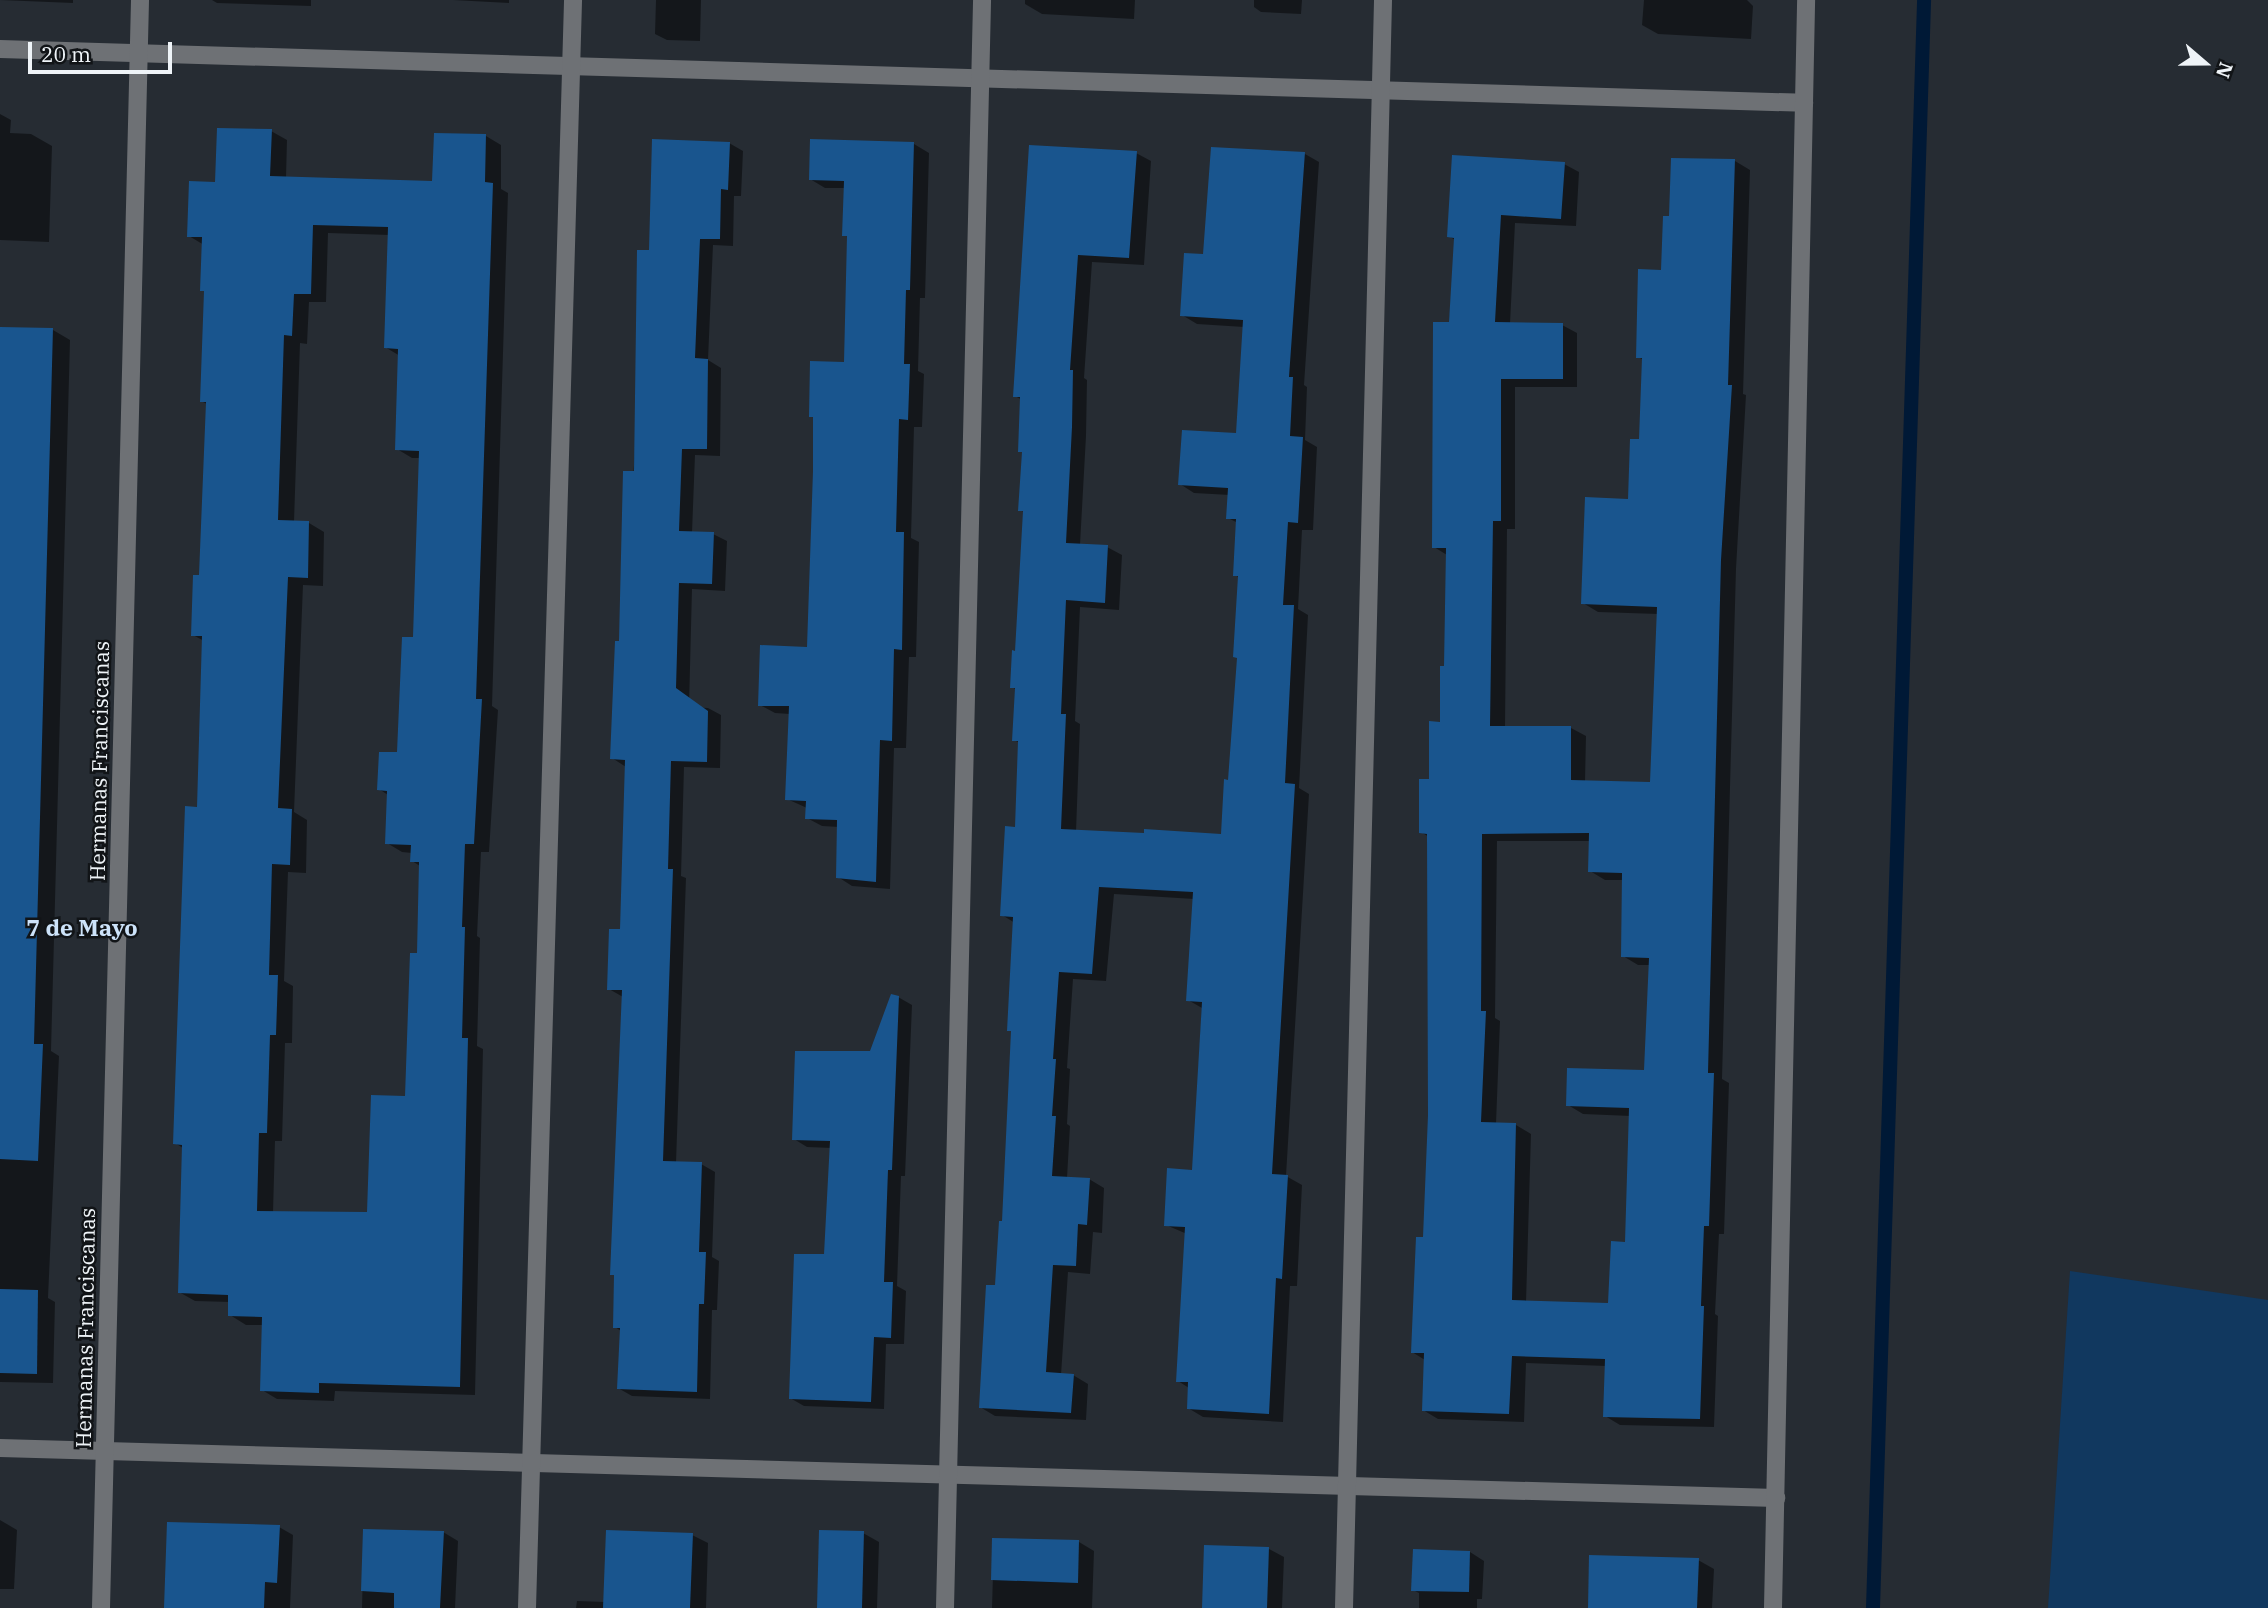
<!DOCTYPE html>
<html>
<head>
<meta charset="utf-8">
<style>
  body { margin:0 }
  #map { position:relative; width:2268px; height:1608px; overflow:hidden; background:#262c33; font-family:"IBM Plex Serif",serif }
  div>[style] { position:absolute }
  .green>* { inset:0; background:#11385f }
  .shadow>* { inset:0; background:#0007 }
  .stream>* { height:14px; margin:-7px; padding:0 7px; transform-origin:7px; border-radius:7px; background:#001936 }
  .building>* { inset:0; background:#19558e }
  .minor>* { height:18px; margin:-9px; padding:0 9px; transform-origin:9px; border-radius:9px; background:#6e7175 }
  span { translate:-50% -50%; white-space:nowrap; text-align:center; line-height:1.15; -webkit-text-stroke:5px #111417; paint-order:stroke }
  .street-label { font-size:21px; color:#eff4f8 }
  .neighbourhood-label { font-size:23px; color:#cde3fa; font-weight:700 }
  .north { position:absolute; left:2170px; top:28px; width:70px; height:70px; -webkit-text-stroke:5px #111417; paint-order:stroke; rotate:110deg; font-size:19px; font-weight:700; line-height:28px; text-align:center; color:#eff4f8 }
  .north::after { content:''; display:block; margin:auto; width:24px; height:32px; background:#eff4f8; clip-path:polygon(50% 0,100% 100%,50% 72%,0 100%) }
  .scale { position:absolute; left:28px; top:42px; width:144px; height:32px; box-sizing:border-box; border:4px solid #eff4f8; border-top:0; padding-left:9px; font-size:21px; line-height:24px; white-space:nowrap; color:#eff4f8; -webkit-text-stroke:5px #111417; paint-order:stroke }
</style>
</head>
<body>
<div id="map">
  <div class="green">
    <div style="clip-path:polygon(2070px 1271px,2268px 1300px,2268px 1608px,2048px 1608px)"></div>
  </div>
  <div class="shadow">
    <div style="clip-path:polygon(0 0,73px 0,73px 3px)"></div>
    <div style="clip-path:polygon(212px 0,311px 0,311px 6px,217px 3px)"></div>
    <div style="clip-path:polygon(453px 0,509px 0,509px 3px)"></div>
    <div style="clip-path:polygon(656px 0,701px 0,700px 41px,667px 40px,655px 34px)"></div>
    <div style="clip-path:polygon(1025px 0,1135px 0,1134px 19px,1042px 14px,1025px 4px)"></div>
    <div style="clip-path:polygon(1254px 0,1302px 0,1301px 14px,1261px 12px,1254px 7px)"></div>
    <div style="clip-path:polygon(1644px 0,1747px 0,1753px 6px,1751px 39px,1658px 34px,1642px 25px)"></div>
    <div style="clip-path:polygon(0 114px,11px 120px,10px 133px,31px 134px,52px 146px,49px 242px,0 240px)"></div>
    <div style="clip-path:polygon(evenodd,271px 131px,287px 140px,286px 178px,434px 183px,486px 136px,501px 145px,501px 189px,508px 193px,492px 706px,498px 710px,489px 852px,481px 852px,477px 936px,480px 938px,477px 1046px,483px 1049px,475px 1395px,335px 1391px,334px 1401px,277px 1399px,262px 1390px,264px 1325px,246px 1325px,230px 1315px,230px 1302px,195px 1301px,179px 1292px,183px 1148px,175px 1143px,198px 808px,204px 641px,193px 635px,200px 577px,207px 404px,201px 401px,206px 292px,204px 245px,189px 236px,216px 184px,271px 131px,328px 233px,389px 235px,385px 347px,400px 356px,397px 449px,412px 458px,421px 458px,415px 639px,399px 754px,379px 789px,388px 795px,387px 843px,402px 852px,412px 853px,412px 861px,420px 866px,418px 955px,407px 1097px,368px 1214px,273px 1213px,275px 1141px,282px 1141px,285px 1043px,292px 1043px,293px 986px,284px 981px,288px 872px,306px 873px,307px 820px,294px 812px,303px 585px,323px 586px,324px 532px,309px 523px,294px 522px,300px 343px,307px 344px,309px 302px,326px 302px,328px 233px)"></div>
    <div style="clip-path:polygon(729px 143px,743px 151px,741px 196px,734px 196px,733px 246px,713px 245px,708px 360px,721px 368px,720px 456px,695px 455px,692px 533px,713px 534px,727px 541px,725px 591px,692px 589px,689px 707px,708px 708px,721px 715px,720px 768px,684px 767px,681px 876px,686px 878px,676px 1163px,701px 1164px,715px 1172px,712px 1257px,719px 1261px,717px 1310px,712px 1310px,710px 1399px,632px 1396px,618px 1388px,621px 1331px,615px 1327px,616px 1276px,612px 1274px,623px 997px,609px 989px,622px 931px,626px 767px,612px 758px,650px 252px)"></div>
    <div style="clip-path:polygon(914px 144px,929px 153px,925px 298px,920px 298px,918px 371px,924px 374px,922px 427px,914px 427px,911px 538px,919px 542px,916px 657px,909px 657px,906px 748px,894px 748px,890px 889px,852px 886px,838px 877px,839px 827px,822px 826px,807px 818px,807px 808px,787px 799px,790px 714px,775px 713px,760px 705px,809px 648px,815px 418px,810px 416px,846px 364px,849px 237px,844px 235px,846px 188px,825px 188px,810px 179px)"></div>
    <div style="clip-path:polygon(1031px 146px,1136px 153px,1151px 161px,1144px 265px,1092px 262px,1084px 378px,1087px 380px,1086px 436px,1080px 545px,1107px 547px,1122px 555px,1119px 610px,1080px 607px,1075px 721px,1080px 724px,1076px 832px,1222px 836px,1230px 782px,1238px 658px,1240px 578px,1235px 575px,1238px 523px,1228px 518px,1230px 495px,1194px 493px,1180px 484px,1238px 435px,1244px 327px,1197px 324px,1182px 315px,1205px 256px,1305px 154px,1319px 162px,1304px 385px,1307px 387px,1305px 440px,1317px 447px,1313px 530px,1302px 530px,1298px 609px,1308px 615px,1299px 788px,1309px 794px,1286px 1176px,1302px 1185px,1297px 1286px,1290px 1286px,1283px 1422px,1203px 1417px,1188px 1408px,1189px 1388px,1178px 1381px,1187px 1234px,1166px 1225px,1193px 1172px,1202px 1008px,1188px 1000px,1194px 899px,1114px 894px,1106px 981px,1073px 979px,1067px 1068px,1070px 1069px,1067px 1124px,1070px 1126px,1067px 1178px,1089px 1179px,1104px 1188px,1102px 1233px,1093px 1232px,1090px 1274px,1068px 1272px,1061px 1375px,1073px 1375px,1088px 1384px,1086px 1420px,995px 1416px,980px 1407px,1004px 1223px,1013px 1032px,1009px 1030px,1015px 923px,1002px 915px,1017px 828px,1020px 743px,1014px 740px,1017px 690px,1012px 687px,1017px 652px,1024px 512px,1020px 510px,1024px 453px,1020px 451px,1022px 400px,1015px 396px)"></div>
    <div style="clip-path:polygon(evenodd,1735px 161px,1750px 170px,1743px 394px,1746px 395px,1736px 569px,1722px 1079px,1729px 1083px,1724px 1234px,1719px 1234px,1715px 1314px,1718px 1316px,1714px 1427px,1620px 1425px,1605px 1416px,1606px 1366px,1526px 1363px,1524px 1422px,1438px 1419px,1423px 1410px,1425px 1360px,1412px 1352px,1425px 1239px,1430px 1115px,1429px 837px,1421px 832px,1442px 723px,1446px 668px,1447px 555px,1434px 547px,1455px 240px,1449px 236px,1564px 164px,1579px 172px,1576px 226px,1515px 223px,1510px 324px,1562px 325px,1577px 333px,1577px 387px,1515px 387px,1515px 529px,1507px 529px,1505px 728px,1571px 728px,1586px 736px,1585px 782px,1651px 784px,1658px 614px,1598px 612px,1583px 603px,1630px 500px,1641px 441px,1644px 360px,1638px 357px,1663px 272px,1671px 218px,1735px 161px,1497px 841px,1591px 841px,1590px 871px,1605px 880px,1624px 880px,1623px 956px,1638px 965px,1650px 965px,1646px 1072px,1568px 1105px,1583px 1114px,1631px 1116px,1626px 1244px,1610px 1305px,1526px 1303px,1531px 1134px,1516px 1125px,1496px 1124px,1500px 1021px,1495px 1018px,1497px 841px)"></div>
    <div style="clip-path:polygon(0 328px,53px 330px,70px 340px,51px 1051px,59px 1056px,48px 1298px,55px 1302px,53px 1383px,0 1382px)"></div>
    <div style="clip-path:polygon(898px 997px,912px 1005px,905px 1176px,901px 1176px,897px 1286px,906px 1291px,904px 1344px,886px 1344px,884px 1409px,804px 1406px,790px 1398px,825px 1256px,832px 1148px,807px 1147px,794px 1139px,871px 1053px)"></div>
    <div style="clip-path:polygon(0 1520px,17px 1530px,14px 1589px,0 1589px)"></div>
    <div style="clip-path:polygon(279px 1527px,293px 1535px,290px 1608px,167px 1608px)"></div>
    <div style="clip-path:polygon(364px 1530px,443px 1532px,458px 1541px,455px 1608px,362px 1608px)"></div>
    <div style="clip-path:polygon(863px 1533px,879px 1542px,877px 1608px,818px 1608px)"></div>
    <div style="clip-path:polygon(692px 1535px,708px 1543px,706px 1608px,576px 1608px,577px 1601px,605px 1602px)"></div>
    <div style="clip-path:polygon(994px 1539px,1079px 1542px,1094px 1551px,1092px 1608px,992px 1608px)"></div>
    <div style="clip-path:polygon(1269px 1549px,1284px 1557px,1282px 1608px,1205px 1608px)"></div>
    <div style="clip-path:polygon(1470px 1552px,1484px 1561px,1482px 1599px,1477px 1599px,1477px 1608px,1419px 1608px,1419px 1593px,1413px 1590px)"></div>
    <div style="clip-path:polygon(1698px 1560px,1714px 1569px,1712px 1608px,1590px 1608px)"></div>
  </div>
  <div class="stream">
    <div style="left:1873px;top:1608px;width:1609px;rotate:-88.18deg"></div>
  </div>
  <div class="building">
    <div style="clip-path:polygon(evenodd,217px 128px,272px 129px,270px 176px,432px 181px,434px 133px,486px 134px,485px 182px,493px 183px,476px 699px,482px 699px,474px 844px,465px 844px,462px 927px,465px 927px,462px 1038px,468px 1038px,460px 1387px,319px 1383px,319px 1393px,260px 1391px,262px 1317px,228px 1316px,228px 1295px,178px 1293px,182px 1145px,173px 1144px,185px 806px,197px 807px,202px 636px,191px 636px,193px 575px,199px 575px,206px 402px,200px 402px,204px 291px,200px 291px,202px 237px,187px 237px,189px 181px,215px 182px,217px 128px,313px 225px,388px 227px,384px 348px,398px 349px,395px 450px,419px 451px,413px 637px,402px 637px,397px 752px,379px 752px,377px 790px,387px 791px,385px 844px,411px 845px,410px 862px,419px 862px,417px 953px,410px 953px,405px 1096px,371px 1095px,367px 1212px,257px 1211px,259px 1133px,267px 1133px,270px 1035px,276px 1035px,278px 975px,269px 975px,272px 864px,290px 865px,292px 809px,278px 808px,288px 577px,308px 578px,309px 521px,278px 520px,284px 335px,292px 336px,294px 294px,311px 294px,313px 225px)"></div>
    <div style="clip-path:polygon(652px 139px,730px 142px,728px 190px,721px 189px,720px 239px,700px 239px,695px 358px,708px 359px,707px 449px,682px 449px,679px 531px,714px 532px,712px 584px,679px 583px,676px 688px,708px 711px,707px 762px,671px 761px,668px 869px,673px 869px,663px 1161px,702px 1162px,699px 1252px,706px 1252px,704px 1304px,699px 1304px,697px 1392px,617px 1389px,620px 1328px,613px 1328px,614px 1275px,610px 1275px,622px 990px,607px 990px,609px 929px,620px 929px,625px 760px,610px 759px,615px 641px,619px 641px,623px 471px,634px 471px,637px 250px,649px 250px)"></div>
    <div style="clip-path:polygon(810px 139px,914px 142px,910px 290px,906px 290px,904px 364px,910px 364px,908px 420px,899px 419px,896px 532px,904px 532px,902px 650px,894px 649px,892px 741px,880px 740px,876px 882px,836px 878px,837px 820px,805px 819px,806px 801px,785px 800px,789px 706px,758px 706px,760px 645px,807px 647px,813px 471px,813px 417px,809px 417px,810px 361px,844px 362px,847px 236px,842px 236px,844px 181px,809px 180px)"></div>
    <div style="clip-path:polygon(1029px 145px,1137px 151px,1129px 258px,1078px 255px,1070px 370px,1073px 370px,1072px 427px,1066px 543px,1108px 545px,1105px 603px,1066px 600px,1061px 714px,1066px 714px,1061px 829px,1144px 833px,1144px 829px,1221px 834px,1224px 779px,1228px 780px,1237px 658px,1233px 657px,1238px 576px,1233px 576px,1236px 519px,1226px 519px,1228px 488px,1178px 485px,1182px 430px,1236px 433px,1243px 320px,1180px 316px,1184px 253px,1203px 254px,1211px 147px,1305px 152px,1289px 377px,1293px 377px,1290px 436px,1303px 437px,1298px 523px,1288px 522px,1283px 605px,1294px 605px,1285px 783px,1295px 784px,1272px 1174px,1288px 1175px,1282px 1279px,1276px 1278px,1269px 1414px,1187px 1409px,1188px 1382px,1176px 1382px,1185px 1227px,1164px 1226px,1167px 1168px,1192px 1170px,1202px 1002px,1186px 1001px,1193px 892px,1099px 887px,1092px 974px,1059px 972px,1053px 1059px,1056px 1059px,1052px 1116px,1056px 1116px,1052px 1176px,1090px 1178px,1087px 1225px,1078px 1224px,1076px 1266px,1053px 1265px,1046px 1372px,1074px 1374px,1071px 1413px,979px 1408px,986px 1285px,995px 1285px,999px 1221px,1002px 1221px,1011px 1031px,1007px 1031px,1013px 917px,1000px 916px,1005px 826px,1015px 827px,1018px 741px,1012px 741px,1015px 688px,1010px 688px,1012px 650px,1015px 651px,1023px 511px,1018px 511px,1022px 452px,1018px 452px,1020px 397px,1013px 397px)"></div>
    <div style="clip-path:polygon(evenodd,1452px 155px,1565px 162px,1561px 219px,1501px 215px,1495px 322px,1563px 323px,1563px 379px,1501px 379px,1501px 521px,1493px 521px,1490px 726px,1571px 726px,1571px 780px,1650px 782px,1657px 607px,1581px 604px,1585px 497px,1628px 499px,1630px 439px,1639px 439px,1642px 358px,1636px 358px,1638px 269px,1661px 270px,1663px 216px,1669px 216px,1671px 158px,1735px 159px,1728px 385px,1732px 385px,1721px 560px,1708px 1073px,1714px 1073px,1709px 1226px,1704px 1226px,1701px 1306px,1704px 1306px,1700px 1419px,1603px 1417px,1605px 1359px,1512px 1356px,1509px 1414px,1422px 1411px,1424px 1353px,1411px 1353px,1416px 1237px,1423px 1237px,1428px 1115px,1427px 834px,1419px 833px,1419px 779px,1429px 779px,1429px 721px,1440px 722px,1440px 666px,1444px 666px,1446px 548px,1432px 548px,1433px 322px,1449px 322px,1454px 238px,1447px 237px,1452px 155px,1589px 833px,1588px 872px,1622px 873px,1621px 957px,1649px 958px,1644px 1070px,1567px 1068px,1566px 1106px,1629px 1108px,1625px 1242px,1611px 1241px,1608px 1303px,1512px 1300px,1516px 1123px,1481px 1122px,1486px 1011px,1481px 1011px,1482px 834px,1589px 833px)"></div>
    <div style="clip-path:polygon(0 327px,53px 328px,34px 1044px,43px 1044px,38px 1161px,0 1159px)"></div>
    <div style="clip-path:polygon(891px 994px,899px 996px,892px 1170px,888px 1170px,884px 1282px,893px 1282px,891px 1338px,874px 1337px,871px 1402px,789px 1399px,794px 1254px,824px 1254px,830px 1141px,792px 1140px,795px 1051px,870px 1051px)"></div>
    <div style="clip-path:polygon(0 1289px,38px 1290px,37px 1374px,0 1373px)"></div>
    <div style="clip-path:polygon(167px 1522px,280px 1525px,277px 1583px,265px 1582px,264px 1608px,164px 1608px)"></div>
    <div style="clip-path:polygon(363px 1529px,444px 1531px,440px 1608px,394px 1608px,394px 1593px,361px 1591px)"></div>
    <div style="clip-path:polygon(606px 1530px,693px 1533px,690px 1608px,603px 1608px)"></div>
    <div style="clip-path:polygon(819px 1530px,864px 1531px,862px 1608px,817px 1608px)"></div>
    <div style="clip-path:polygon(992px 1538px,1079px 1540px,1078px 1583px,991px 1580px)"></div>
    <div style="clip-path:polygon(1204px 1545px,1269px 1547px,1267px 1608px,1202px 1608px)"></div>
    <div style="clip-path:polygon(1413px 1549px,1470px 1551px,1469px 1592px,1411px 1591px)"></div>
    <div style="clip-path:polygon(1589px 1555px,1699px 1558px,1697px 1608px,1588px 1608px)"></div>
  </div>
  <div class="minor">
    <div style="left:0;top:49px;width:1805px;rotate:1.71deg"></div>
    <div style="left:0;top:1448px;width:1777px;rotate:1.61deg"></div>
    <div style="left:101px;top:1608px;width:1608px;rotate:-88.61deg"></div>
    <div style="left:527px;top:1608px;width:1609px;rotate:-88.36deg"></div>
    <div style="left:945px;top:1608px;width:1608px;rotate:-88.68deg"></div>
    <div style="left:1344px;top:1608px;width:1608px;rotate:-88.61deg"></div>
    <div style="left:1773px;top:1608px;width:1608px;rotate:-88.82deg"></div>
  </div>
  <div class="street-label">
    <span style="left:99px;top:761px;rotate:-89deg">Hermanas Franciscanas</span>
    <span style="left:85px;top:1328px;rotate:-89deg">Hermanas Franciscanas</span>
  </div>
  <div class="neighbourhood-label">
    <span style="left:82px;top:927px">7 de Mayo</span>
  </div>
  <div class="north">N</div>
  <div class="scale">20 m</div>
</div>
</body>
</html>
